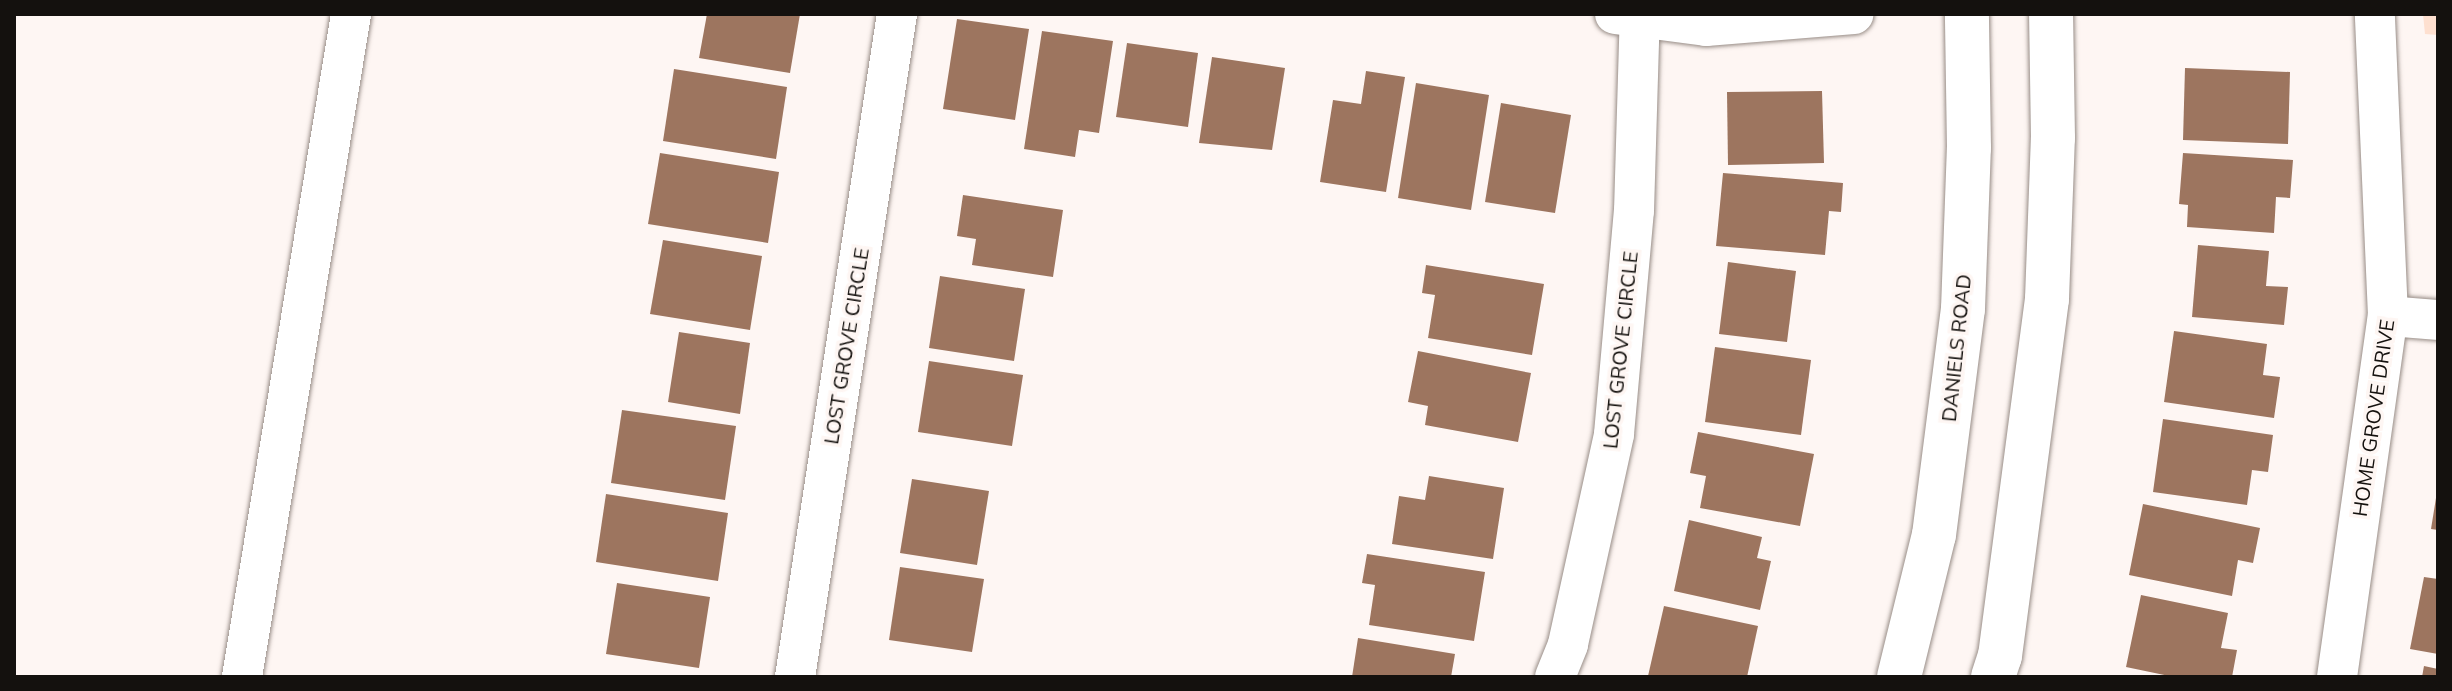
<!DOCTYPE html>
<html>
<head>
<meta charset="utf-8">
<style>
  body { margin:0 }
  #map { position:relative; width:2452px; height:691px; overflow:hidden; background:#fef6f3; font-family:Mulish,sans-serif }
  div>[style] { position:absolute }
  .green>* { inset:0; background:#fee0d0 }
  .building>* { inset:0; background:#9d755f }
  .roads { filter:drop-shadow(0 0 2px #988d87) drop-shadow(0 0 2px #988d87) }
  .minor>* { height:40px; margin:-20px; padding:0 20px; transform-origin:20px; border-radius:20px; background:#fff }
  .primary>* { height:44px; margin:-22px; padding:0 22px; transform-origin:22px; border-radius:22px; background:#fff }
  span { translate:-50% -50%; white-space:nowrap; text-align:center; line-height:1.15; -webkit-text-stroke:7px #fef6f3; paint-order:stroke }
  .street-label { font-size:20px; color:#14110e }
  .frame { position:absolute; inset:0; border:16px solid #14110e; pointer-events:none }
</style>
</head>
<body>
<div id="map">
  <div class="green">
    <div style="clip-path:polygon(2423px 14px,2438px 14px,2438px 35px,2425px 34px)"></div>
  </div>
  <div class="building">
    <div style="clip-path:polygon(707px 14px,800px 14px,790px 73px,699px 58px)"></div>
    <div style="clip-path:polygon(957px 19px,1029px 29px,1015px 120px,943px 109px)"></div>
    <div style="clip-path:polygon(1042px 31px,1113px 41px,1099px 133px,1079px 130px,1075px 157px,1024px 149px)"></div>
    <div style="clip-path:polygon(1127px 43px,1198px 53px,1188px 127px,1116px 117px)"></div>
    <div style="clip-path:polygon(1212px 57px,1285px 68px,1272px 150px,1199px 143px)"></div>
    <div style="clip-path:polygon(2185px 68px,2290px 72px,2288px 144px,2183px 140px)"></div>
    <div style="clip-path:polygon(674px 69px,787px 87px,776px 159px,663px 141px)"></div>
    <div style="clip-path:polygon(1366px 71px,1405px 77px,1386px 192px,1320px 182px,1333px 100px,1361px 104px)"></div>
    <div style="clip-path:polygon(1416px 83px,1489px 95px,1471px 210px,1398px 198px)"></div>
    <div style="clip-path:polygon(1822px 91px,1824px 163px,1728px 165px,1727px 92px)"></div>
    <div style="clip-path:polygon(1501px 103px,1571px 115px,1555px 213px,1485px 202px)"></div>
    <div style="clip-path:polygon(660px 153px,779px 172px,768px 243px,648px 224px)"></div>
    <div style="clip-path:polygon(2183px 153px,2293px 160px,2290px 198px,2276px 197px,2274px 233px,2187px 227px,2188px 205px,2179px 204px)"></div>
    <div style="clip-path:polygon(1723px 173px,1843px 183px,1841px 212px,1829px 211px,1825px 255px,1716px 246px)"></div>
    <div style="clip-path:polygon(963px 195px,1063px 210px,1053px 277px,972px 265px,976px 239px,957px 236px)"></div>
    <div style="clip-path:polygon(663px 240px,762px 256px,750px 330px,650px 314px)"></div>
    <div style="clip-path:polygon(2198px 245px,2269px 251px,2266px 286px,2288px 287px,2284px 325px,2192px 317px)"></div>
    <div style="clip-path:polygon(1728px 262px,1796px 271px,1787px 342px,1719px 334px)"></div>
    <div style="clip-path:polygon(1426px 265px,1544px 284px,1532px 355px,1428px 338px,1435px 295px,1422px 293px)"></div>
    <div style="clip-path:polygon(940px 276px,1025px 289px,1014px 361px,929px 348px)"></div>
    <div style="clip-path:polygon(2174px 331px,2267px 344px,2263px 375px,2280px 377px,2274px 418px,2164px 402px)"></div>
    <div style="clip-path:polygon(679px 332px,750px 343px,740px 414px,668px 402px)"></div>
    <div style="clip-path:polygon(1715px 347px,1811px 360px,1801px 435px,1705px 422px)"></div>
    <div style="clip-path:polygon(1418px 351px,1531px 373px,1518px 442px,1425px 425px,1428px 406px,1408px 402px)"></div>
    <div style="clip-path:polygon(929px 361px,1023px 375px,1012px 446px,918px 432px)"></div>
    <div style="clip-path:polygon(622px 410px,736px 426px,725px 500px,611px 483px)"></div>
    <div style="clip-path:polygon(2163px 419px,2273px 435px,2268px 472px,2252px 470px,2247px 505px,2153px 492px)"></div>
    <div style="clip-path:polygon(1698px 432px,1814px 454px,1800px 526px,1700px 508px,1706px 476px,1690px 473px)"></div>
    <div style="clip-path:polygon(1429px 476px,1504px 488px,1493px 559px,1392px 544px,1399px 496px,1425px 500px)"></div>
    <div style="clip-path:polygon(912px 479px,989px 491px,977px 565px,900px 553px)"></div>
    <div style="clip-path:polygon(606px 494px,728px 513px,718px 581px,596px 562px)"></div>
    <div style="clip-path:polygon(2436px 498px,2438px 498px,2438px 530px,2431px 529px)"></div>
    <div style="clip-path:polygon(2143px 504px,2260px 528px,2253px 563px,2238px 560px,2232px 596px,2129px 575px)"></div>
    <div style="clip-path:polygon(1689px 520px,1762px 537px,1757px 558px,1771px 561px,1760px 610px,1674px 591px)"></div>
    <div style="clip-path:polygon(1367px 554px,1485px 572px,1474px 641px,1369px 625px,1375px 585px,1362px 583px)"></div>
    <div style="clip-path:polygon(900px 567px,984px 579px,972px 652px,889px 640px)"></div>
    <div style="clip-path:polygon(2424px 577px,2438px 579px,2438px 654px,2410px 649px)"></div>
    <div style="clip-path:polygon(617px 583px,710px 597px,699px 668px,606px 654px)"></div>
    <div style="clip-path:polygon(2141px 595px,2228px 613px,2221px 648px,2237px 650px,2232px 677px,2174px 677px,2126px 667px)"></div>
    <div style="clip-path:polygon(1664px 606px,1758px 626px,1747px 677px,1648px 676px)"></div>
    <div style="clip-path:polygon(1358px 638px,1455px 654px,1451px 677px,1352px 677px)"></div>
    <div style="clip-path:polygon(2424px 666px,2438px 669px,2438px 677px,2422px 677px)"></div>
  </div>
  <div class="roads">
    <div class="minor">
      <div style="left:1615px;top:14px;width:92px;rotate:7.5deg"></div>
      <div style="left:1706px;top:26px;width:148px;rotate:-4.6deg"></div>
      <div style="left:2388px;top:316px;width:50px;rotate:4.6deg"></div>
      <div style="left:242px;top:677px;width:672px;rotate:-80.66deg"></div>
      <div style="left:795px;top:677px;width:671px;rotate:-81.25deg"></div>
      <div style="left:1555px;top:677px;width:35px;rotate:-68deg"></div>
      <div style="left:1568px;top:644px;width:215px;rotate:-77.6deg"></div>
      <div style="left:1614px;top:434px;width:224px;rotate:-84.9deg"></div>
      <div style="left:1634px;top:211px;width:197px;rotate:-88.3deg"></div>
      <div style="left:2337px;top:677px;width:365px;rotate:-82deg"></div>
      <div style="left:2388px;top:316px;width:302px;rotate:-92.5deg"></div>
    </div>
    <div class="primary">
      <div style="left:1899px;top:677px;width:146px;rotate:-76.2deg"></div>
      <div style="left:1934px;top:535px;width:228px;rotate:-82.7deg"></div>
      <div style="left:1963px;top:309px;width:161px;rotate:-87.9deg"></div>
      <div style="left:1969px;top:148px;width:134px;rotate:-90.9deg"></div>
      <div style="left:1993px;top:677px;width:22px;rotate:-72deg"></div>
      <div style="left:2000px;top:656px;width:360px;rotate:-82.5deg"></div>
      <div style="left:2047px;top:299px;width:161px;rotate:-87.9deg"></div>
      <div style="left:2053px;top:138px;width:124px;rotate:-90.9deg"></div>
    </div>
  </div>
  <div class="street-label">
    <span style="left:846px;top:346px;rotate:-81deg">LOST GROVE CIRCLE</span>
    <span style="left:1956px;top:348px;rotate:-84deg">DANIELS ROAD</span>
    <span style="left:1620px;top:350px;rotate:-84deg">LOST GROVE CIRCLE</span>
    <span style="left:2373px;top:418px;rotate:-82deg">HOME GROVE DRIVE</span>
  </div>
  <div class="frame"></div>
</div>
</body>
</html>
